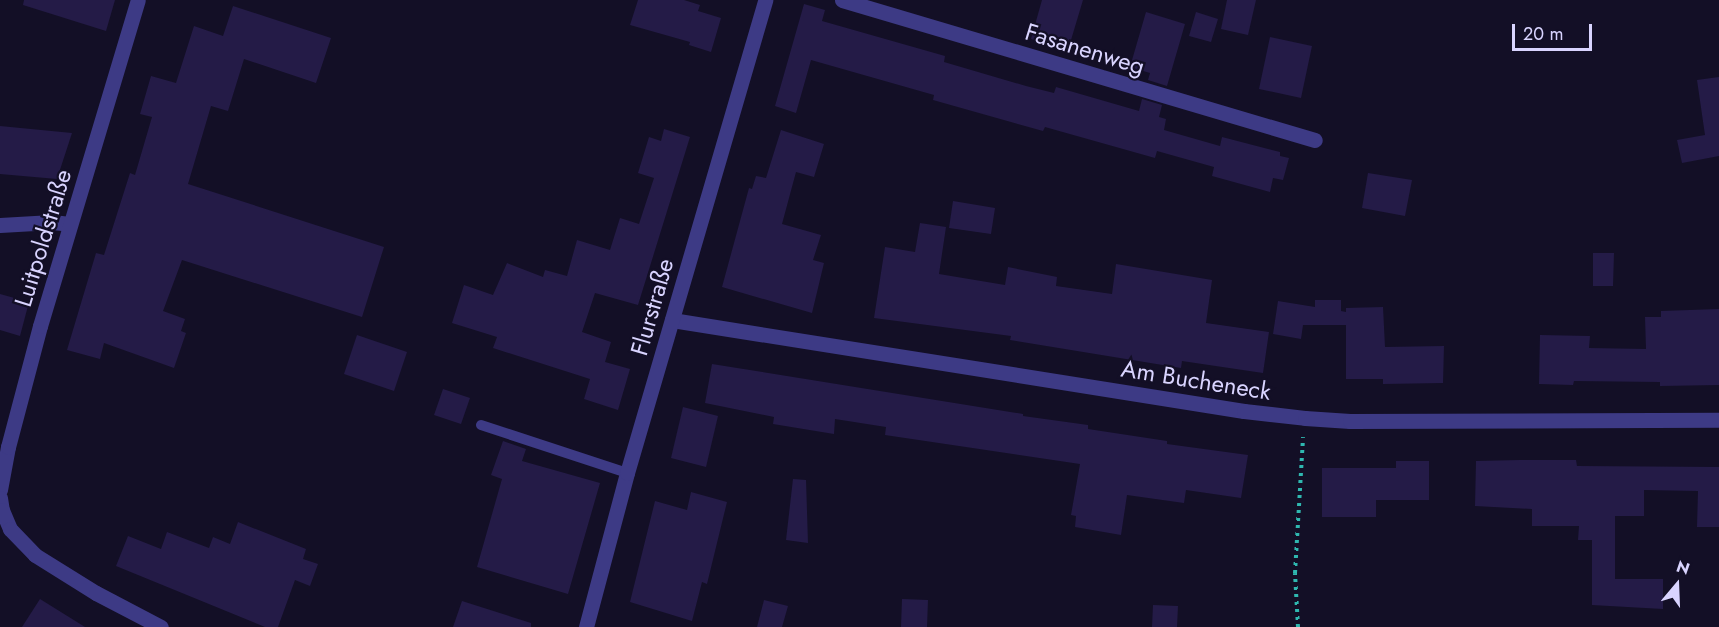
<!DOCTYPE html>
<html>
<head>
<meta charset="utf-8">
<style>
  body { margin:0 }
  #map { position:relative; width:1719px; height:627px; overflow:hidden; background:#130f26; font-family:Jost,sans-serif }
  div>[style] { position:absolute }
  .building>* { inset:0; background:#241b47 }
  .path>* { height:4px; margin-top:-2px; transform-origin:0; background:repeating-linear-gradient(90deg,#2fb8b0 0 3px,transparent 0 7.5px) }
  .lane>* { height:10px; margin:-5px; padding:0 5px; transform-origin:5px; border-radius:5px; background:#3d3a85 }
  .street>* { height:15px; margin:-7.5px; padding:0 7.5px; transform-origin:7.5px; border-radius:7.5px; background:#3d3a85 }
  span { translate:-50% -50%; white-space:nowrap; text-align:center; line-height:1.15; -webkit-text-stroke:4.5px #130f26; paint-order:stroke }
  .street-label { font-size:24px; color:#d9d4ff }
  .north { position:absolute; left:1647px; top:555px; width:60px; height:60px; -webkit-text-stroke:4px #130f26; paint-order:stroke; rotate:19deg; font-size:16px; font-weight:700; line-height:24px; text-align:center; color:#d9d4ff }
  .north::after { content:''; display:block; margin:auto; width:21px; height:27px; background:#d9d4ff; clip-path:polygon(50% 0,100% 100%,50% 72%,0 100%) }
  .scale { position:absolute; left:1512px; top:24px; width:80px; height:27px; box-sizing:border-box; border:3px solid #d9d4ff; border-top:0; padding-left:8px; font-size:18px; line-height:21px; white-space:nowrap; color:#d9d4ff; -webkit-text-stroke:4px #130f26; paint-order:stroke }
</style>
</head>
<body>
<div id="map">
  <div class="building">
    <div style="clip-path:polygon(24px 0,115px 0,106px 31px,23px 5px)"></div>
    <div style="clip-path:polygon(638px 0,684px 0,700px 5px,698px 11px,721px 18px,711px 52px,689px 45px,690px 42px,630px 25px)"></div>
    <div style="clip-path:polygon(1042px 0,1083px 0,1068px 50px,1031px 39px)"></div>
    <div style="clip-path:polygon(1227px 0,1256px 0,1248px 35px,1221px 29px)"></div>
    <div style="clip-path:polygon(804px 4px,825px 10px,822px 21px,945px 56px,944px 62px,1026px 86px,1054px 93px,1056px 87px,1139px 111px,1142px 99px,1162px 105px,1159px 117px,1166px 119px,1164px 130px,1220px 146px,1222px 137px,1280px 152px,1280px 156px,1289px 158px,1283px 180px,1273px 178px,1270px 192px,1212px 176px,1214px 167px,1157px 151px,1155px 158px,1045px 127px,1043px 131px,933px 100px,934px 95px,811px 60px,796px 113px,775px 106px)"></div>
    <div style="clip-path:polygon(233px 6px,331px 38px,316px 83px,244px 59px,228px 111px,211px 106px,188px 184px,384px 247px,362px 317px,182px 260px,163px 311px,185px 319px,181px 331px,186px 333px,174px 368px,104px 343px,100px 359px,67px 350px,96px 253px,104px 255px,130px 173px,135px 175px,152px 117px,140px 114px,151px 76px,176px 83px,194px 26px,223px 36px)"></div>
    <div style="clip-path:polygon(1146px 12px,1185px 24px,1167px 86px,1148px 80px,1150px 73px,1130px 67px)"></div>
    <div style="clip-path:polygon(1196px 12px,1218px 19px,1211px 42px,1189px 36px)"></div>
    <div style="clip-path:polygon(1270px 37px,1312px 46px,1301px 98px,1259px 89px)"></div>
    <div style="clip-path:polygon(1719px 77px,1719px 156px,1682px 163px,1677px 140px,1705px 135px,1697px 80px)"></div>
    <div style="clip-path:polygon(0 126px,72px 133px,57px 179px,0 174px)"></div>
    <div style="clip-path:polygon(664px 129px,690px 137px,638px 305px,595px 293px,582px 332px,611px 342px,605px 362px,630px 369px,618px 410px,584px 399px,590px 379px,493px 348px,497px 337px,452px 323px,464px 285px,493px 295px,507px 263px,543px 277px,545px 270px,567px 276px,577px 240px,610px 250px,620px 218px,639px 224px,654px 178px,638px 173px,649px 137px,661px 141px)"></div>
    <div style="clip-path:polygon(781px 130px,824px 144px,814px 177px,796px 172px,782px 224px,821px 235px,813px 260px,824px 263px,812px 313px,722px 287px,749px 188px,752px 189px,756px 176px,766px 178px)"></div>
    <div style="clip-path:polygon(1368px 173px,1412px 180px,1405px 216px,1362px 208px)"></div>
    <div style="clip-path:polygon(953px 201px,995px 208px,991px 234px,949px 228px)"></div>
    <div style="clip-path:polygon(920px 223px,946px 227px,939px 274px,1005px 285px,1008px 267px,1057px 277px,1056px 286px,1112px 294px,1116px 264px,1212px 280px,1206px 323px,1269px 332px,1263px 373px,1182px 361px,1181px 368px,1010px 340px,1011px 336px,874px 318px,885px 247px,915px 252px)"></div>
    <div style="clip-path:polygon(1593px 253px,1614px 253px,1613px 286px,1593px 286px)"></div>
    <div style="clip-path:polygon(0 294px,29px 302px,20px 336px,0 330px)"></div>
    <div style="clip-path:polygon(1315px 300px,1341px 300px,1341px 311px,1346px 312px,1346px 308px,1383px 307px,1385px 347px,1444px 346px,1443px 383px,1383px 384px,1383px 379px,1346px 379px,1346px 325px,1303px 325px,1301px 339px,1273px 334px,1278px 301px,1315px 307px)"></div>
    <div style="clip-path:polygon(1719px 309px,1719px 385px,1660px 386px,1660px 382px,1574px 381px,1573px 385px,1539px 384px,1540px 335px,1590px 336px,1589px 348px,1646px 349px,1645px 317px,1661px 317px,1661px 311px)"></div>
    <div style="clip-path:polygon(357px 335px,407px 352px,394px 391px,344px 374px)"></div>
    <div style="clip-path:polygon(712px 364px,1023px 414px,1023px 416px,1088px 425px,1088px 429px,1167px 441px,1167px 444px,1248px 455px,1241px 498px,1186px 490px,1184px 503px,1127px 495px,1121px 535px,1075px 527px,1076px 516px,1071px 515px,1080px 464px,885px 435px,886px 427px,835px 419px,834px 434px,773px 424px,774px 417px,705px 403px)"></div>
    <div style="clip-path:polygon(443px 389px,470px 398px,461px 424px,434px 415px)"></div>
    <div style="clip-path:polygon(683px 407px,718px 416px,706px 467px,671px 458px)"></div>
    <div style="clip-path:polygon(503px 441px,526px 449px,522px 461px,600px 483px,568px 594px,477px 567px,502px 479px,491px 475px)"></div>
    <div style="clip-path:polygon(1520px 460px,1576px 460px,1577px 466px,1719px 467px,1719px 527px,1697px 527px,1698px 491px,1644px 490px,1644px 516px,1615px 516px,1615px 579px,1663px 579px,1663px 609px,1592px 605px,1592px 540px,1578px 540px,1579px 526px,1532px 526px,1532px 509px,1475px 506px,1476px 461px)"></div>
    <div style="clip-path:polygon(1396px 461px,1429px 461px,1429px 500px,1376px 500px,1376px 517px,1322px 517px,1322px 468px,1396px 468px)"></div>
    <div style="clip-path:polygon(793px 479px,806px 480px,808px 543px,786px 540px)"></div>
    <div style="clip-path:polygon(691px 492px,727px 502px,707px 584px,702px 582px,692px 621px,630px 602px,655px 501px,687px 510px)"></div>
    <div style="clip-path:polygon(238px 522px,306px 549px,303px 559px,318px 564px,310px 586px,295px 580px,278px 627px,265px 627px,116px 566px,128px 536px,161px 549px,167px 532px,209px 548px,213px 537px,230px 544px)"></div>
    <div style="clip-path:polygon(40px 599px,85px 627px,22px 627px)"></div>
    <div style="clip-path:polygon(902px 599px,928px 600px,927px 627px,901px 627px)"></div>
    <div style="clip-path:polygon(764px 600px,788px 606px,782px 627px,757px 627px)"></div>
    <div style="clip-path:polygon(462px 601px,531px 623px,531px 627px,453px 627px)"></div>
    <div style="clip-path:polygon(1153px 605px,1178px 606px,1177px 627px,1152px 627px)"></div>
  </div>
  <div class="path">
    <div style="left:1298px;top:627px;width:54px;rotate:-93.2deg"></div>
    <div style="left:1295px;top:573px;width:136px;rotate:-86.6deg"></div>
  </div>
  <div class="lane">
    <div style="left:481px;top:425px;width:154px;rotate:18.2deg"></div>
  </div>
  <div class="street">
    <div style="left:842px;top:0;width:493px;rotate:16.5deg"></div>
    <div style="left:0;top:225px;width:52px;rotate:-3.3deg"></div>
    <div style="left:52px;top:222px;width:18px;rotate:6deg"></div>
    <div style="left:672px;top:320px;width:579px;rotate:9.04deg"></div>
    <div style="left:1244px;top:411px;width:61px;rotate:6.5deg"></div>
    <div style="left:1305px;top:418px;width:45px;rotate:3.8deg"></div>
    <div style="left:1350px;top:421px;width:369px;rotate:-0.2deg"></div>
    <div style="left:0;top:490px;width:44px;rotate:-79.5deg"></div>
    <div style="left:8px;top:447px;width:125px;rotate:-75.2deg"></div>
    <div style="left:40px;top:326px;width:340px;rotate:-73.3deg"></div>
    <div style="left:0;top:498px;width:12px;rotate:81deg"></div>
    <div style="left:2px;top:510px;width:21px;rotate:67deg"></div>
    <div style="left:10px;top:529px;width:36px;rotate:46deg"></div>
    <div style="left:35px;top:555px;width:72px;rotate:31.9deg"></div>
    <div style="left:96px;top:593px;width:73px;rotate:27.6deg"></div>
    <div style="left:586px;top:627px;width:159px;rotate:-75.1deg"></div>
    <div style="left:627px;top:473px;width:493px;rotate:-73.7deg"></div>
  </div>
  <div class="street-label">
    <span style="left:1085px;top:49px;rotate:17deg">Fasanenweg</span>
    <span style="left:43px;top:238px;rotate:-73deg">Luitpoldstraße</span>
    <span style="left:652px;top:307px;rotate:-74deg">Flurstraße</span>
    <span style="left:1196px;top:380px;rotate:9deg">Am Bucheneck</span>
  </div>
  <div class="north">N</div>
  <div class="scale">20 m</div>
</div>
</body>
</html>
